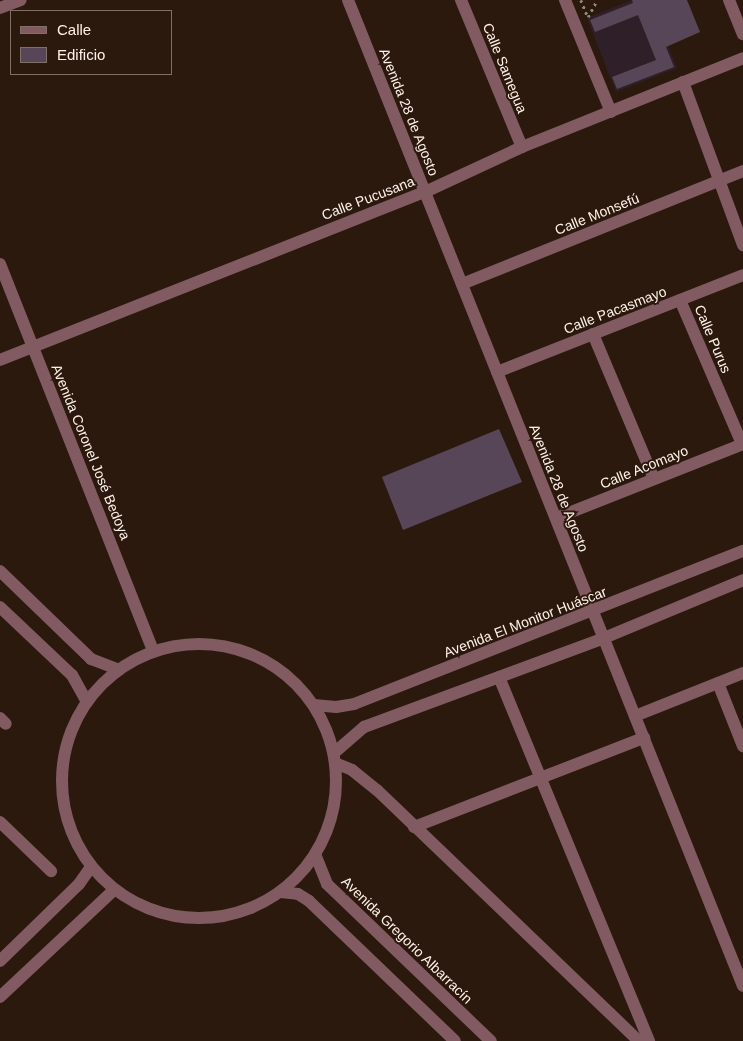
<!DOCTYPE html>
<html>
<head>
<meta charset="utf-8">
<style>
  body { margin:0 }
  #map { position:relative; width:743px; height:1041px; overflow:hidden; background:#2b190d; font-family:Arial,sans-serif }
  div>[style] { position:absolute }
  .education>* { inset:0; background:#2f1f29 }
  .building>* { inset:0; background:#574657 }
  .path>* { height:2.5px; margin-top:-1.25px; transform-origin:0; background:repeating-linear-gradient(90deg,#95867c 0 2.5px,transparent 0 6.5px) }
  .minor>* { height:12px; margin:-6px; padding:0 6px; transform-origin:6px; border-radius:6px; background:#815a62 }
  .tertiary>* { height:12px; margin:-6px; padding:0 6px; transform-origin:6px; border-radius:6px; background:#815a62 }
  .tertiary>.ring { margin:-6px; padding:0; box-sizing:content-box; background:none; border:12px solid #815a62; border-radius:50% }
  span { translate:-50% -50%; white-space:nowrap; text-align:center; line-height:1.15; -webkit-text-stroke:4px #2b190d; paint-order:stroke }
  .street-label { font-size:14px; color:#fff2ea }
  .legend { position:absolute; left:10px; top:10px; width:162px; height:65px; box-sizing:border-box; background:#2b190d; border:1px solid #807065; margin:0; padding:6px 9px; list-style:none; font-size:15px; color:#fff2ea }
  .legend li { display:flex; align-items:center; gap:10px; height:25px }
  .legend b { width:25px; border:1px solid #807065 }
</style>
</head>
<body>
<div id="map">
  <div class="education">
    <div style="clip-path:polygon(632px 0,649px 0,677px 68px,616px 92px,587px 18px)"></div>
  </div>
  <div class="building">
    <div style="clip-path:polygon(632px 0,687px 0,700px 32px,666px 47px,674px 67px,617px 89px,612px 77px,656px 60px,638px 15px,595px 32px,590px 20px,633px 3px)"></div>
    <div style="clip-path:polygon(499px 429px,522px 482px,403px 530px,382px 477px)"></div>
  </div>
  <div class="path">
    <div style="left:581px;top:0;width:18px;rotate:68deg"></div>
    <div style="left:588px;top:17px;width:19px;rotate:-62deg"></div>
  </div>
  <div class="minor">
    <div style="left:461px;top:0;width:159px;rotate:67.5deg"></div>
    <div style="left:565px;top:0;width:121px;rotate:67.7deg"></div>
    <div style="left:729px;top:0;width:37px;rotate:68deg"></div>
    <div style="left:683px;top:82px;width:174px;rotate:69.8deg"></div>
    <div style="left:462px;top:284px;width:303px;rotate:-21.9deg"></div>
    <div style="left:680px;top:300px;width:157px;rotate:66.7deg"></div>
    <div style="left:593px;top:334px;width:157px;rotate:67.2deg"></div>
    <div style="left:0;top:360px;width:457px;rotate:-21.6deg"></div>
    <div style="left:425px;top:192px;width:107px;rotate:-24.9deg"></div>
    <div style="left:522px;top:147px;width:238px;rotate:-21.9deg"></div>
    <div style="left:497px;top:372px;width:264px;rotate:-21.5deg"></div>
    <div style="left:556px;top:518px;width:201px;rotate:-21.6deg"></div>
    <div style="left:499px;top:677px;width:394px;rotate:67.6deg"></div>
    <div style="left:718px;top:683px;width:68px;rotate:68.4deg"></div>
    <div style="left:635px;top:716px;width:116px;rotate:-21.7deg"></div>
    <div style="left:0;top:718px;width:8px;rotate:45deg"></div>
    <div style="left:335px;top:763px;width:18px;rotate:22deg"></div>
    <div style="left:352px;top:770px;width:32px;rotate:39deg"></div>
    <div style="left:377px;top:790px;width:363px;rotate:43.8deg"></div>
    <div style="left:0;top:822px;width:71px;rotate:43.9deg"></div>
    <div style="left:414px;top:827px;width:247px;rotate:-21.2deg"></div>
  </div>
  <div class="tertiary">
    <div style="left:348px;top:0;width:1062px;rotate:68.17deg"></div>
    <div style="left:0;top:8px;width:22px;rotate:-21deg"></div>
    <div style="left:0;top:264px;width:417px;rotate:68.4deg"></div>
    <div style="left:0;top:571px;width:127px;rotate:44deg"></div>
    <div style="left:91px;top:659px;width:30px;rotate:21deg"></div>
    <div style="left:0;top:607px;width:99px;rotate:43.4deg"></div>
    <div style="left:72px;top:675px;width:31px;rotate:61deg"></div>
    <div class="ring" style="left:62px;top:644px;width:262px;height:262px"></div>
    <div style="left:314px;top:705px;width:22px;rotate:5deg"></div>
    <div style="left:336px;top:707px;width:18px;rotate:-9deg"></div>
    <div style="left:354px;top:704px;width:418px;rotate:-21.5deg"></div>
    <div style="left:334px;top:753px;width:40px;rotate:-41deg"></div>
    <div style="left:364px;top:727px;width:256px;rotate:-20.3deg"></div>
    <div style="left:604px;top:638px;width:151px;rotate:-22.6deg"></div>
    <div style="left:315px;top:854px;width:32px;rotate:68deg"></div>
    <div style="left:327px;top:884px;width:227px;rotate:43.8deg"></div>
    <div style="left:280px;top:892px;width:18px;rotate:6deg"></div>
    <div style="left:298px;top:894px;width:13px;rotate:32deg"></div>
    <div style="left:309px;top:901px;width:202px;rotate:43.8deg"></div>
    <div style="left:0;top:961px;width:110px;rotate:-44.3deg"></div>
    <div style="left:79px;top:884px;width:21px;rotate:-55deg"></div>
    <div style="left:0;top:997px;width:156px;rotate:-43.2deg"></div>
  </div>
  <div class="street-label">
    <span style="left:505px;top:68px;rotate:68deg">Calle Samegua</span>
    <span style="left:409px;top:112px;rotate:68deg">Avenida 28 de Agosto</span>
    <span style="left:368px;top:198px;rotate:-21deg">Calle Pucusana</span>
    <span style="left:597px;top:214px;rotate:-22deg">Calle Monsefú</span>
    <span style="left:615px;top:310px;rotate:-21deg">Calle Pacasmayo</span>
    <span style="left:713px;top:339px;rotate:67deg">Calle Purus</span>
    <span style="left:91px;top:452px;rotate:68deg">Avenida Coronel José Bedoya</span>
    <span style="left:644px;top:467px;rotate:-22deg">Calle Acomayo</span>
    <span style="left:559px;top:488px;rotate:68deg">Avenida 28 de Agosto</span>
    <span style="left:525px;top:622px;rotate:-21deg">Avenida El Monitor Huáscar</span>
    <span style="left:407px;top:940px;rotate:44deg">Avenida Gregorio Albarracín</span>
  </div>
  <ul class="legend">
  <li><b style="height:6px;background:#815a62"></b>Calle</li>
  <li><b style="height:14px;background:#574657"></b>Edificio</li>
  </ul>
</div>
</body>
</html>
